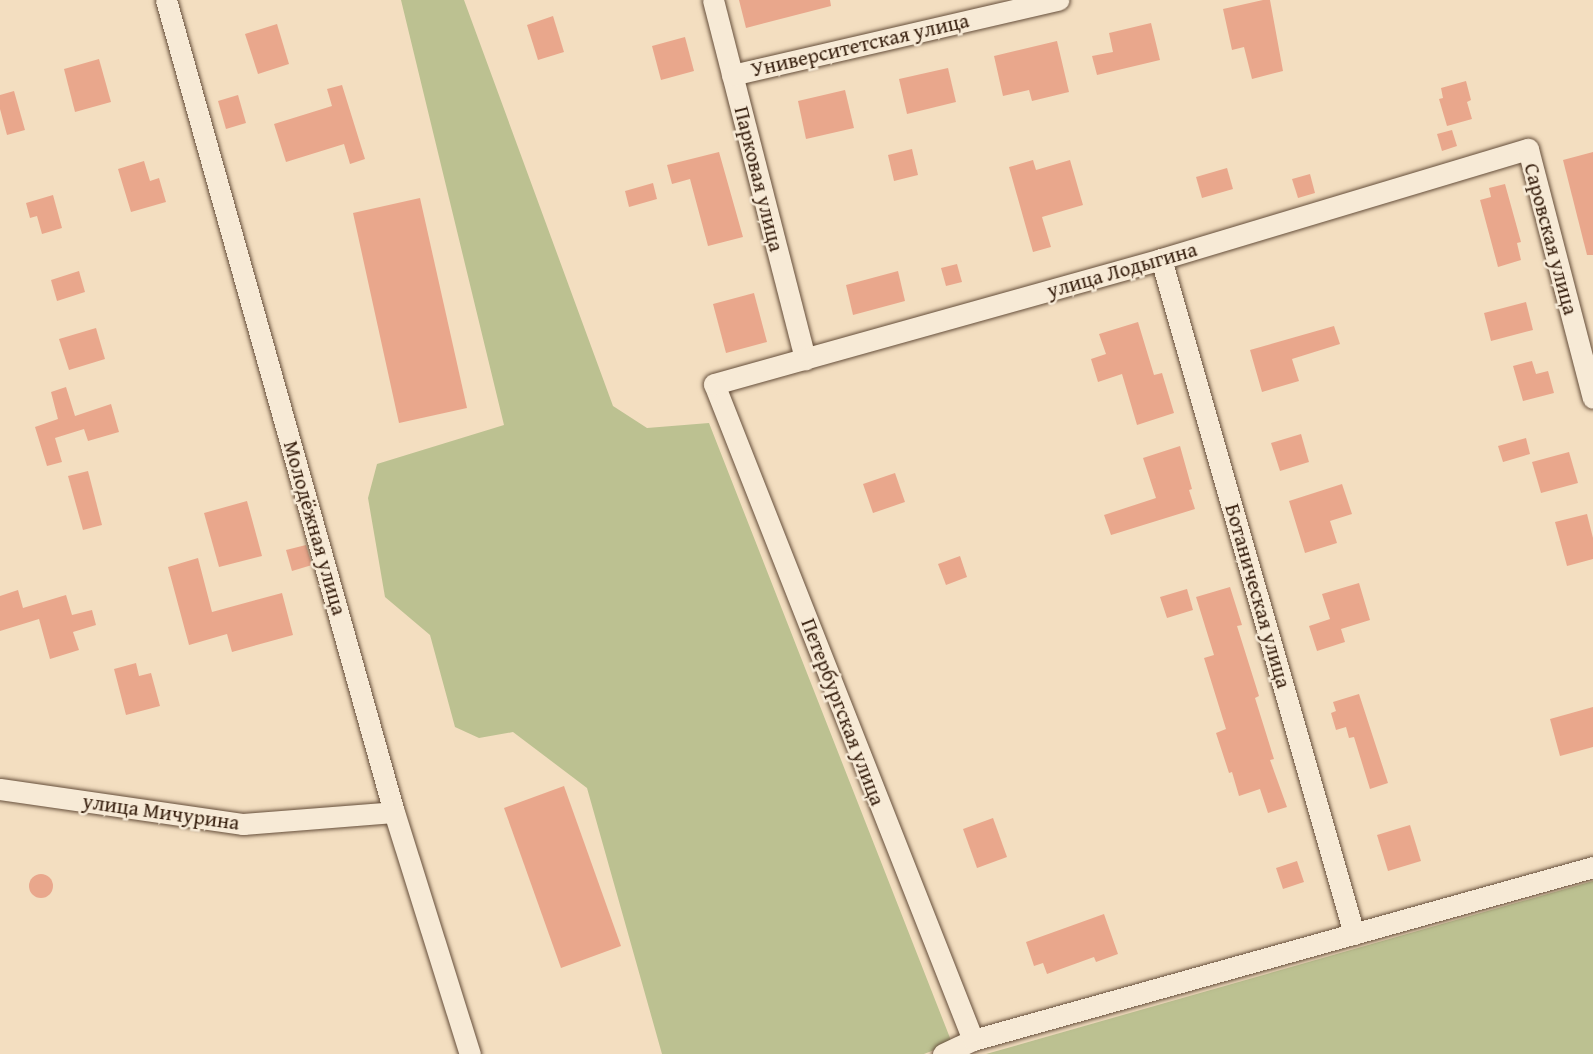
<!DOCTYPE html>
<html>
<head>
<meta charset="utf-8">
<style>
  body { margin:0 }
  #map { position:relative; width:1593px; height:1054px; overflow:hidden; background:#f3dec0; font-family:"Gentium Book Plus",serif }
  div>[style] { position:absolute }
  .green>* { inset:0; background:#bcc191 }
  .building>* { inset:0; background:#e9a78c }
  .round { border-radius:50% }
  .roads { filter:drop-shadow(0 0 2px #654e3a) drop-shadow(0 0 2px #654e3a) }
  .street>* { height:21px; margin:-10.5px; padding:0 10.5px; transform-origin:10.5px; border-radius:10.5px; background:#f7ead6 }
  span { translate:-50% -50%; white-space:nowrap; text-align:center; line-height:1.15; -webkit-text-stroke:5px #f7ead6; paint-order:stroke }
  .street-label { font-size:21px; color:#361e0d }
</style>
</head>
<body>
<div id="map">
  <div class="green">
    <div style="clip-path:polygon(401px 0,464px 0,613px 406px,647px 428px,709px 423px,952px 1043px,924px 1054px,662px 1054px,587px 788px,513px 732px,479px 738px,455px 727px,430px 635px,385px 597px,368px 498px,377px 464px,504px 425px)"></div>
    <div style="clip-path:polygon(1593px 881px,1593px 1054px,986px 1054px)"></div>
  </div>
  <div class="building">
    <div style="clip-path:polygon(739px 0,830px 0,831px 6px,746px 28px)"></div>
    <div style="clip-path:polygon(1263px 0,1270px 0,1283px 71px,1252px 79px,1244px 47px,1232px 50px,1223px 9px)"></div>
    <div style="clip-path:polygon(553px 16px,564px 52px,538px 60px,527px 25px)"></div>
    <div style="clip-path:polygon(1151px 23px,1160px 60px,1097px 75px,1092px 56px,1113px 52px,1109px 33px)"></div>
    <div style="clip-path:polygon(277px 24px,289px 64px,258px 74px,245px 34px)"></div>
    <div style="clip-path:polygon(685px 37px,694px 71px,661px 80px,652px 46px)"></div>
    <div style="clip-path:polygon(1057px 41px,1069px 92px,1032px 101px,1029px 90px,1003px 96px,994px 56px)"></div>
    <div style="clip-path:polygon(99px 59px,111px 102px,75px 112px,64px 69px)"></div>
    <div style="clip-path:polygon(948px 68px,956px 102px,907px 114px,899px 79px)"></div>
    <div style="clip-path:polygon(1466px 81px,1471px 100px,1467px 102px,1472px 119px,1447px 126px,1439px 99px,1443px 98px,1441px 88px)"></div>
    <div style="clip-path:polygon(342px 85px,365px 159px,350px 164px,344px 144px,286px 162px,274px 124px,332px 106px,327px 89px)"></div>
    <div style="clip-path:polygon(845px 90px,854px 128px,806px 139px,798px 101px)"></div>
    <div style="clip-path:polygon(14px 91px,25px 130px,7px 135px,0 109px,0 95px)"></div>
    <div style="clip-path:polygon(238px 95px,246px 123px,226px 129px,218px 101px)"></div>
    <div style="clip-path:polygon(1452px 130px,1457px 146px,1442px 151px,1437px 134px)"></div>
    <div style="clip-path:polygon(912px 149px,918px 175px,894px 181px,888px 155px)"></div>
    <div style="clip-path:polygon(719px 152px,743px 237px,708px 246px,690px 179px,672px 184px,667px 165px)"></div>
    <div style="clip-path:polygon(1593px 152px,1593px 255px,1587px 255px,1563px 160px)"></div>
    <div style="clip-path:polygon(1033px 160px,1036px 170px,1070px 160px,1083px 205px,1042px 217px,1051px 247px,1033px 252px,1009px 167px)"></div>
    <div style="clip-path:polygon(144px 161px,150px 181px,159px 178px,166px 202px,131px 212px,118px 169px)"></div>
    <div style="clip-path:polygon(1227px 168px,1233px 189px,1202px 198px,1196px 177px)"></div>
    <div style="clip-path:polygon(1310px 174px,1315px 193px,1298px 198px,1292px 179px)"></div>
    <div style="clip-path:polygon(653px 183px,657px 199px,629px 207px,625px 191px)"></div>
    <div style="clip-path:polygon(1505px 184px,1521px 242px,1517px 243px,1521px 260px,1498px 267px,1480px 200px,1491px 197px,1489px 188px)"></div>
    <div style="clip-path:polygon(53px 195px,62px 228px,42px 234px,37px 216px,30px 218px,26px 203px)"></div>
    <div style="clip-path:polygon(420px 198px,467px 408px,399px 423px,353px 213px)"></div>
    <div style="clip-path:polygon(957px 264px,962px 282px,946px 286px,941px 268px)"></div>
    <div style="clip-path:polygon(79px 271px,85px 292px,57px 301px,51px 280px)"></div>
    <div style="clip-path:polygon(898px 271px,905px 301px,853px 315px,846px 285px)"></div>
    <div style="clip-path:polygon(754px 293px,767px 342px,726px 353px,713px 304px)"></div>
    <div style="clip-path:polygon(1526px 302px,1533px 330px,1491px 341px,1484px 313px)"></div>
    <div style="clip-path:polygon(1138px 322px,1154px 375px,1162px 373px,1174px 413px,1137px 425px,1122px 374px,1098px 382px,1091px 359px,1106px 354px,1099px 334px)"></div>
    <div style="clip-path:polygon(1334px 326px,1340px 344px,1292px 359px,1299px 381px,1262px 392px,1250px 350px)"></div>
    <div style="clip-path:polygon(96px 328px,105px 359px,69px 370px,59px 339px)"></div>
    <div style="clip-path:polygon(1532px 361px,1536px 374px,1548px 371px,1554px 393px,1523px 401px,1513px 366px)"></div>
    <div style="clip-path:polygon(66px 387px,75px 416px,111px 404px,119px 432px,88px 441px,84px 429px,55px 438px,62px 462px,47px 466px,35px 427px,58px 419px,51px 392px)"></div>
    <div style="clip-path:polygon(1301px 434px,1309px 462px,1280px 471px,1271px 443px)"></div>
    <div style="clip-path:polygon(1526px 438px,1530px 454px,1503px 462px,1498px 446px)"></div>
    <div style="clip-path:polygon(1180px 446px,1192px 489px,1189px 490px,1195px 509px,1111px 535px,1104px 515px,1156px 498px,1143px 458px)"></div>
    <div style="clip-path:polygon(1569px 452px,1578px 483px,1541px 493px,1532px 462px)"></div>
    <div style="clip-path:polygon(88px 471px,102px 525px,83px 530px,68px 476px)"></div>
    <div style="clip-path:polygon(895px 473px,905px 502px,873px 513px,863px 484px)"></div>
    <div style="clip-path:polygon(1342px 484px,1352px 514px,1330px 521px,1337px 543px,1305px 553px,1289px 501px)"></div>
    <div style="clip-path:polygon(247px 501px,262px 556px,219px 567px,204px 513px)"></div>
    <div style="clip-path:polygon(1587px 514px,1593px 538px,1593px 559px,1567px 566px,1555px 522px)"></div>
    <div style="clip-path:polygon(306px 545px,312px 565px,292px 571px,286px 550px)"></div>
    <div style="clip-path:polygon(960px 556px,967px 577px,946px 585px,938px 564px)"></div>
    <div style="clip-path:polygon(198px 558px,212px 612px,282px 593px,293px 635px,232px 652px,227px 634px,189px 645px,168px 567px)"></div>
    <div style="clip-path:polygon(1359px 583px,1370px 620px,1341px 629px,1345px 642px,1317px 651px,1309px 626px,1330px 619px,1322px 594px)"></div>
    <div style="clip-path:polygon(1230px 587px,1242px 625px,1237px 626px,1259px 696px,1255px 698px,1274px 759px,1270px 760px,1287px 807px,1268px 813px,1260px 789px,1239px 796px,1232px 772px,1229px 773px,1216px 733px,1226px 729px,1204px 658px,1214px 655px,1196px 597px)"></div>
    <div style="clip-path:polygon(1187px 589px,1193px 610px,1167px 618px,1160px 597px)"></div>
    <div style="clip-path:polygon(18px 590px,23px 608px,66px 595px,72px 615px,92px 610px,96px 625px,73px 632px,79px 650px,50px 659px,39px 619px,0 631px,0 596px)"></div>
    <div style="clip-path:polygon(136px 663px,139px 676px,151px 673px,160px 706px,126px 715px,114px 669px)"></div>
    <div style="clip-path:polygon(1359px 694px,1388px 783px,1370px 789px,1354px 737px,1349px 738px,1346px 727px,1336px 730px,1331px 713px,1336px 711px,1333px 702px)"></div>
    <div style="clip-path:polygon(1593px 707px,1593px 747px,1560px 756px,1550px 719px)"></div>
    <div style="clip-path:polygon(564px 786px,621px 946px,561px 968px,504px 808px)"></div>
    <div style="clip-path:polygon(993px 818px,1007px 857px,977px 868px,963px 829px)"></div>
    <div style="clip-path:polygon(1410px 825px,1421px 861px,1388px 871px,1377px 835px)"></div>
    <div style="clip-path:polygon(1297px 861px,1304px 882px,1283px 889px,1276px 868px)"></div>
    <div class="round" style="left:29px;top:874px;width:24px;height:24px"></div>
    <div style="clip-path:polygon(1104px 914px,1118px 954px,1096px 962px,1094px 957px,1047px 974px,1043px 963px,1034px 966px,1026px 942px)"></div>
  </div>
  <div class="roads">
    <div class="street">
      <div style="left:166px;top:0;width:843px;rotate:74.32deg"></div>
      <div style="left:394px;top:812px;width:254px;rotate:72.6deg"></div>
      <div style="left:713px;top:0;width:371px;rotate:75.6deg"></div>
      <div style="left:732px;top:75px;width:335px;rotate:-13deg"></div>
      <div style="left:1161px;top:259px;width:702px;rotate:74.04deg"></div>
      <div style="left:0;top:789px;width:246px;rotate:8.2deg"></div>
      <div style="left:243px;top:824px;width:151px;rotate:-4.5deg"></div>
      <div style="left:973px;top:1040px;width:705px;rotate:-111.54deg"></div>
      <div style="left:714px;top:384px;width:464px;rotate:-15.6deg"></div>
      <div style="left:1161px;top:259px;width:383px;rotate:-16.7deg"></div>
      <div style="left:1528px;top:149px;width:257px;rotate:75.4deg"></div>
      <div style="left:943px;top:1054px;width:33px;rotate:-25deg"></div>
      <div style="left:973px;top:1040px;width:644px;rotate:-15.59deg"></div>
    </div>
  </div>
  <div class="street-label">
    <span style="left:860px;top:45px;rotate:-13deg">Университетская улица</span>
    <span style="left:759px;top:179px;rotate:76deg">Парковая улица</span>
    <span style="left:1551px;top:239px;rotate:75deg">Саровская улица</span>
    <span style="left:1122px;top:270px;rotate:-16deg">улица Лодыгина</span>
    <span style="left:315px;top:528px;rotate:74deg">Молодёжная улица</span>
    <span style="left:1258px;top:596px;rotate:74deg">Ботаническая улица</span>
    <span style="left:843px;top:712px;rotate:69deg">Петербургская улица</span>
    <span style="left:161px;top:812px;rotate:8deg">улица Мичурина</span>
  </div>
</div>
</body>
</html>
